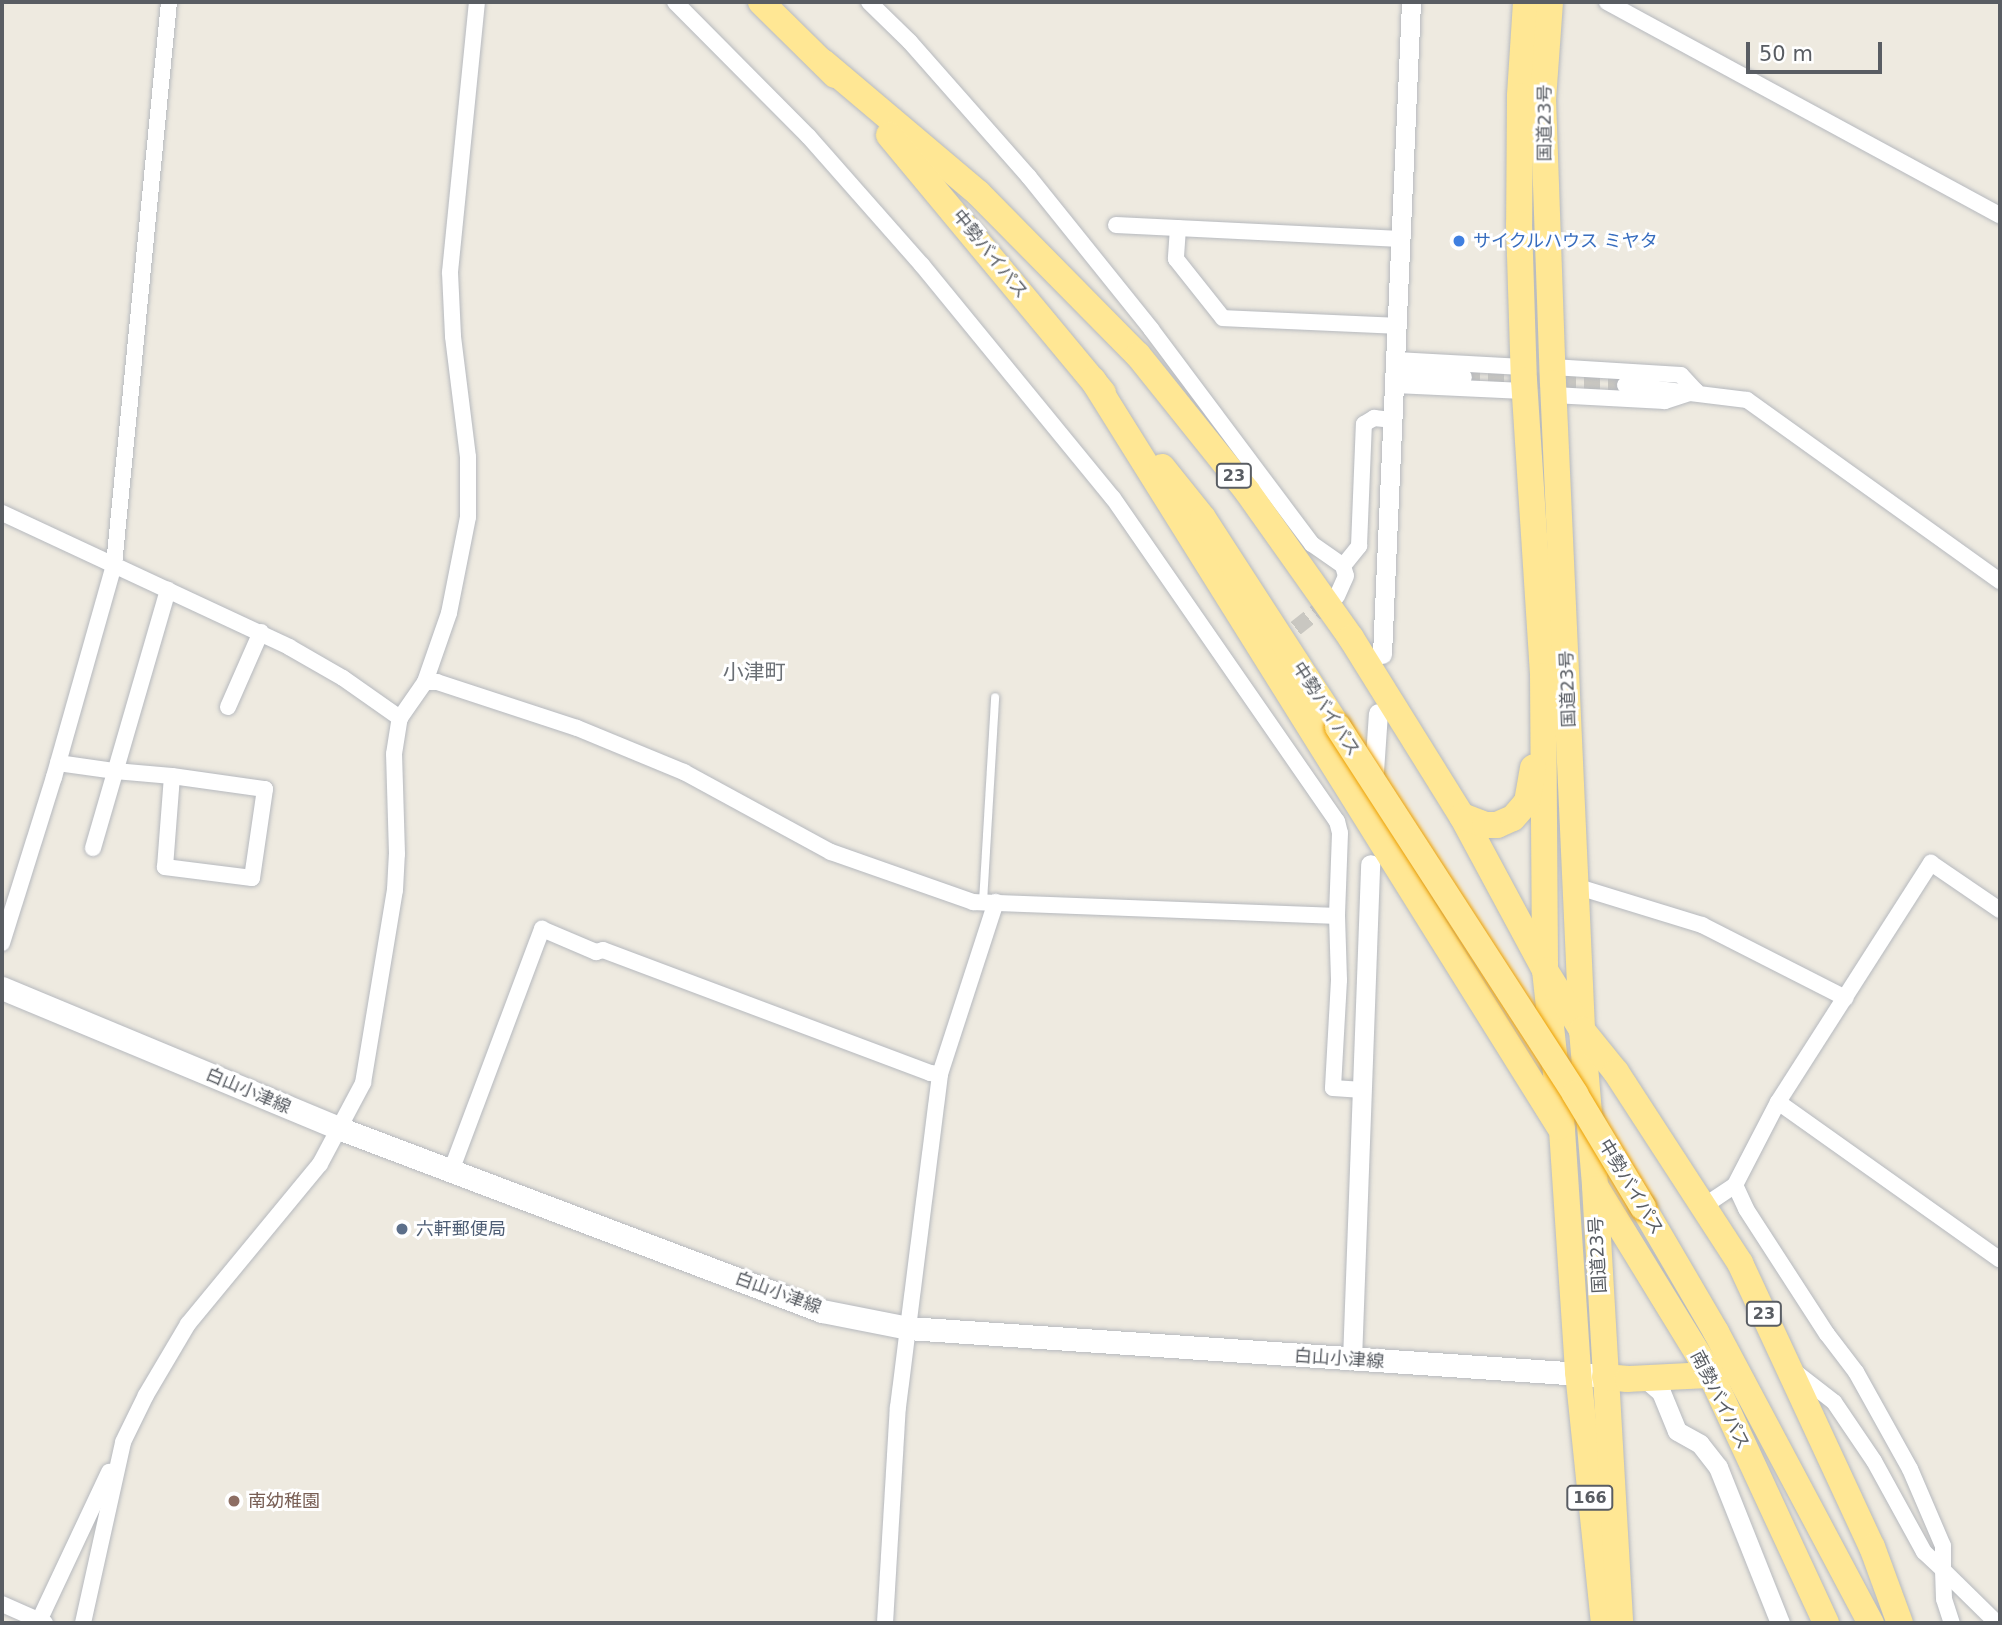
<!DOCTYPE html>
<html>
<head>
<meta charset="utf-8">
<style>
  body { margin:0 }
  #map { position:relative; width:2002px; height:1625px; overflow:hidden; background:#eeeae0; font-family:"DejaVu Sans","Noto Sans JP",sans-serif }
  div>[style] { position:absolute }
  .minor-tunnel>* { height:16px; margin-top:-8px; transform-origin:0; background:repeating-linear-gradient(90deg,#c9c7c1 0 16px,transparent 0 24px) }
  .roads { filter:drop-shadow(0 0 2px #b6b9be) drop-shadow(0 0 2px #b6b9be) }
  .service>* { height:8px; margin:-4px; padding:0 4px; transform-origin:4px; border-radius:4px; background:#fff }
  .minor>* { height:16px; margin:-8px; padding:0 8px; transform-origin:8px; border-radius:8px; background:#fff }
  .tertiary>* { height:19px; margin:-9.5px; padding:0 9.5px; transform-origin:9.5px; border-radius:9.5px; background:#fff }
  .secondary>* { height:23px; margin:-11.5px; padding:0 11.5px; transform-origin:11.5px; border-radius:11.5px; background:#fff }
  .trunk>* { height:26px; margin:-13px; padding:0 13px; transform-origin:13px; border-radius:13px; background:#ffe794 }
  .bridges { filter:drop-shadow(0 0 2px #eda000) drop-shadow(0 0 2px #eda000) }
  .trunk-bridge>* { height:26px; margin:-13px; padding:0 13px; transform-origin:13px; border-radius:13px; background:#ffe794 }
  .dots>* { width:19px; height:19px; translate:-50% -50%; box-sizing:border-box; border:4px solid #fff; border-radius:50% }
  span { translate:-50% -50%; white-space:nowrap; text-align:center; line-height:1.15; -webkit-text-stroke:6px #fff; paint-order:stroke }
  .shield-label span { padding:2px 5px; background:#fff; border:2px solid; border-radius:5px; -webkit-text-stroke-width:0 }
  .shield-label { font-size:16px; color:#595d63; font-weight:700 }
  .street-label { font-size:18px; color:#595d63 }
  .shop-label { font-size:18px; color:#366cbe }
  .left { translate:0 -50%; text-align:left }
  .service-label { font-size:18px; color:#4e5e75 }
  .education-label { font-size:18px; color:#785e54 }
  .quarter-label { font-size:21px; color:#6a6f75 }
  .frame { position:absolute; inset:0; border:4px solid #595d63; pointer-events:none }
  .scale { position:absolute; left:1746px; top:42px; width:136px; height:32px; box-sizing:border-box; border:4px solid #595d63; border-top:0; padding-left:9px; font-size:21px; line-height:24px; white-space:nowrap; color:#595d63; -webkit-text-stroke:5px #fff; paint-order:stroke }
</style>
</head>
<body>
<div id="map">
  <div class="minor-tunnel">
    <div style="left:1464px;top:377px;width:161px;rotate:2.8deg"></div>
    <div style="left:1277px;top:643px;width:73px;rotate:-38.3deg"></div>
  </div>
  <div class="roads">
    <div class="service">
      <div style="left:983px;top:902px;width:205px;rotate:-86.6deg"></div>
    </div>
    <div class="minor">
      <div style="left:675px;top:2px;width:190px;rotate:45.2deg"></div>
      <div style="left:809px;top:137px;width:171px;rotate:48.6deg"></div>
      <div style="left:922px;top:265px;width:301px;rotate:50.7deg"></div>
      <div style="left:1113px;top:498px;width:393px;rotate:55.3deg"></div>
      <div style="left:1337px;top:821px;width:12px;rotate:76deg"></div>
      <div style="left:1340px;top:833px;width:83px;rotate:92.1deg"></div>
      <div style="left:869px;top:2px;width:57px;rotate:44.3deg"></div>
      <div style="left:910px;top:42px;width:180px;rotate:48.6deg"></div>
      <div style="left:1029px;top:177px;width:195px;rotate:51.2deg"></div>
      <div style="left:1151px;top:329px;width:269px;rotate:53.2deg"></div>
      <div style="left:1312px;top:544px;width:38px;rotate:35deg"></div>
      <div style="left:1343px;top:566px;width:10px;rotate:73deg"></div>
      <div style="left:1346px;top:576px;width:22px;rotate:114deg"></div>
      <div style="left:1607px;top:2px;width:447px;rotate:28.5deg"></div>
      <div style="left:1116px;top:225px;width:285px;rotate:2.8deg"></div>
      <div style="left:1178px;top:228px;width:31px;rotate:94deg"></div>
      <div style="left:1176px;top:259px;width:75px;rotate:51.5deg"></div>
      <div style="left:1223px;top:318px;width:175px;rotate:2.6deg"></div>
      <div style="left:1396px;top:360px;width:127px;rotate:3.2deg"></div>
      <div style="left:1552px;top:367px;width:129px;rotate:3.5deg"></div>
      <div style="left:1681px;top:375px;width:22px;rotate:47deg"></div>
      <div style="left:1696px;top:391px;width:33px;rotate:162deg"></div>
      <div style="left:1665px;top:401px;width:112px;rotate:-176.9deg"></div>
      <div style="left:1396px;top:373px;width:68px;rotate:3.4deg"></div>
      <div style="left:1395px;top:385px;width:129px;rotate:2.7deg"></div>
      <div style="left:1625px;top:385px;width:123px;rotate:7deg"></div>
      <div style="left:1747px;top:400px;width:311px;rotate:35.6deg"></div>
      <div style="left:2px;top:513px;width:317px;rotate:25deg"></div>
      <div style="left:289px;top:647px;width:62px;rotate:29.9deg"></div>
      <div style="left:343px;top:678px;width:70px;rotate:35.1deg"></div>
      <div style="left:1343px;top:566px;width:26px;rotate:-51deg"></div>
      <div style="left:1359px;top:546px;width:122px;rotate:-87.7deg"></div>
      <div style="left:1364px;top:424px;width:12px;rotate:-31deg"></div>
      <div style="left:1374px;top:418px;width:20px;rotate:6deg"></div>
      <div style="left:425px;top:682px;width:12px"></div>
      <div style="left:437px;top:682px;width:147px;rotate:18.2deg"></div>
      <div style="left:577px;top:728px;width:116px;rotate:22.4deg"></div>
      <div style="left:684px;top:772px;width:167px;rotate:28.6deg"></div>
      <div style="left:831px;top:852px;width:151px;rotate:19.4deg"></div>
      <div style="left:973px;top:902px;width:364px;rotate:2.2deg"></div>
      <div style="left:1337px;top:916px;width:64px;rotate:88.2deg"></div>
      <div style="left:1339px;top:980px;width:108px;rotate:93.2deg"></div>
      <div style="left:1333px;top:1088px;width:30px;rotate:4deg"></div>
      <div style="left:228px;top:707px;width:82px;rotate:-66.3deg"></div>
      <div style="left:58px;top:763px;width:58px;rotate:8deg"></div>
      <div style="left:115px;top:771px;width:57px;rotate:5deg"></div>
      <div style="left:172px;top:776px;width:94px;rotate:8deg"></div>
      <div style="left:265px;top:789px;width:90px;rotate:98.3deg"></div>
      <div style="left:252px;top:878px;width:88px;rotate:-172.8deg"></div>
      <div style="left:165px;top:867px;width:91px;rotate:-85.6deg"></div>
      <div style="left:93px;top:848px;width:269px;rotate:-73.8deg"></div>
      <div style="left:1575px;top:886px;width:133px;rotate:17.1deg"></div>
      <div style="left:1702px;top:925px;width:161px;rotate:27deg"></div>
      <div style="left:2px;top:943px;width:174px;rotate:-72.6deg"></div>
      <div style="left:54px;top:777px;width:220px;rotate:-74.2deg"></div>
      <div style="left:114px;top:565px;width:566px;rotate:-84.42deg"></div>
      <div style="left:1778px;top:1102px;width:272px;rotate:35.4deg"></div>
      <div style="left:451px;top:1171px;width:259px;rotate:-69.4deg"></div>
      <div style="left:542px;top:929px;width:59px;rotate:23.1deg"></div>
      <div style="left:596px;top:952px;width:7px;rotate:-16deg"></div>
      <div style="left:603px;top:950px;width:349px;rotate:20.6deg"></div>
      <div style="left:930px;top:1073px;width:10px;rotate:6deg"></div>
      <div style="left:1735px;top:1185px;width:26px;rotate:65deg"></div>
      <div style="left:1746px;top:1209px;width:149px;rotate:57.1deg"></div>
      <div style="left:1827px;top:1334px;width:48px;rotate:52.7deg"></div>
      <div style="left:1856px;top:1372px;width:111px;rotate:60.9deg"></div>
      <div style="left:1910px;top:1469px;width:84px;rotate:66.8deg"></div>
      <div style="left:1943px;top:1546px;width:24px;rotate:90deg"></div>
      <div style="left:1943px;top:1570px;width:76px;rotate:44.5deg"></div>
      <div style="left:1704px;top:1206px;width:37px;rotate:-34deg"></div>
      <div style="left:1735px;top:1185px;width:93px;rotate:-62.6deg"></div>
      <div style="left:1778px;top:1102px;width:284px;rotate:-57.4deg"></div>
      <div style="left:1931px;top:863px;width:83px;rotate:34.3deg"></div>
      <div style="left:1794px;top:1371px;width:51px;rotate:37.8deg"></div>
      <div style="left:1834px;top:1402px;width:71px;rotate:55.9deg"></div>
      <div style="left:1874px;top:1461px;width:104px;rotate:61.2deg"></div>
      <div style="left:1924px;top:1552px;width:26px;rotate:43deg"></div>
      <div style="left:1943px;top:1570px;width:29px;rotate:88deg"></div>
      <div style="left:1944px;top:1599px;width:25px;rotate:72deg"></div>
      <div style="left:2px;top:1604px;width:47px;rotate:23.8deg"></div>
      <div style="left:38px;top:1623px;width:167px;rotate:-64.8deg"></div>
      <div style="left:83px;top:1623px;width:185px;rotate:-77.5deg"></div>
      <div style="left:123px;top:1442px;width:52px;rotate:-63.9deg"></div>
      <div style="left:146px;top:1395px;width:82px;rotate:-59.4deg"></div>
      <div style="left:188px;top:1324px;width:207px;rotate:-50.5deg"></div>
      <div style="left:320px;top:1164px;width:92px;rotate:-62deg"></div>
      <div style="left:363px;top:1083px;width:196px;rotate:-80.6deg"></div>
      <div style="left:395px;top:890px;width:36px;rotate:-87deg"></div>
      <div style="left:397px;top:854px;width:100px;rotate:-91.7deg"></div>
      <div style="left:394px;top:754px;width:36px;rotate:-81deg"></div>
      <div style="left:400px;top:718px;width:44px;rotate:-55.2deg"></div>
      <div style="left:425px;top:682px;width:73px;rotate:-70.8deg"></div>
      <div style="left:449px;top:613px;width:98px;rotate:-78.8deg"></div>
      <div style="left:468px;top:517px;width:60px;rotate:-90deg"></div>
      <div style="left:468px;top:457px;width:122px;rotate:-97.1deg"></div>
      <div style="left:453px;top:336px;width:64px;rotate:-92.7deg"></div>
      <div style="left:450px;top:272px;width:271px;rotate:-84.3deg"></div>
      <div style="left:885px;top:1623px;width:216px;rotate:-86.6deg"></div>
      <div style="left:898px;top:1407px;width:336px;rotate:-82.8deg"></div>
      <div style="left:940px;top:1074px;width:181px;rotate:-72deg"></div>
    </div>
    <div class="tertiary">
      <div style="left:1382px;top:654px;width:653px;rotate:-87.45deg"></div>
      <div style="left:1373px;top:786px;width:73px;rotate:-86.1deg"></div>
      <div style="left:1352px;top:1360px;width:496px;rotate:-87.9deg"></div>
      <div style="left:1645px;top:1378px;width:21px;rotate:41deg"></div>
      <div style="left:1661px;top:1392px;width:42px;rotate:67.7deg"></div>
      <div style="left:1677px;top:1431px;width:26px;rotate:29deg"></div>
      <div style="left:1700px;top:1444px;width:29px;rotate:52deg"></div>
      <div style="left:1718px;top:1467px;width:168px;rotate:68.3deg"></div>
    </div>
    <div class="secondary">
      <div style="left:2px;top:988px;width:367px;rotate:22.6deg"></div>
      <div style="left:341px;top:1129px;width:514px;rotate:20.73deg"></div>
      <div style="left:822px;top:1311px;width:88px;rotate:11.2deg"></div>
      <div style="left:908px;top:1328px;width:690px;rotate:3.91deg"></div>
    </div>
    <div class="trunk">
      <div style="left:761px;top:2px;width:104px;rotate:44.6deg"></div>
      <div style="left:1526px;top:2px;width:94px;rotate:93.7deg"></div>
      <div style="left:1520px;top:96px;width:128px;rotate:90.4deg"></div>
      <div style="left:1519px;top:224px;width:156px;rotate:88.2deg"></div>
      <div style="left:1524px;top:380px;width:297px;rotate:86.3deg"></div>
      <div style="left:1543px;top:676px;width:294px;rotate:89.6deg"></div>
      <div style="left:1545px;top:970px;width:161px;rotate:83.9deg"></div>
      <div style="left:1562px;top:1130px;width:243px;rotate:86.2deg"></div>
      <div style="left:1578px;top:1372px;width:252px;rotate:84.1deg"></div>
      <div style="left:1550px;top:2px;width:97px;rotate:94.1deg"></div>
      <div style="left:1543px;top:99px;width:284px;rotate:88deg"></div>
      <div style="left:1553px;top:383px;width:648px;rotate:87.43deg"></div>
      <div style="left:1582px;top:1030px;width:157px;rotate:85.2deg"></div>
      <div style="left:1595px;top:1186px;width:438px;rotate:86.7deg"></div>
      <div style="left:823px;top:62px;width:203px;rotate:40.2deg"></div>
      <div style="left:978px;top:193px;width:228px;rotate:45.4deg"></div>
      <div style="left:1138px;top:355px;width:174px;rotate:51.3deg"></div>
      <div style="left:1247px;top:491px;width:180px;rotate:54.7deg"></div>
      <div style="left:1351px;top:638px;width:210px;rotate:58.1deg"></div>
      <div style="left:1462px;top:816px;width:175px;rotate:61.7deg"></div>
      <div style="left:1545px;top:970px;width:70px;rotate:58.3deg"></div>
      <div style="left:1582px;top:1030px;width:54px;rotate:51deg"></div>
      <div style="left:1616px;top:1072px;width:228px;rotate:57deg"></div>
      <div style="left:1740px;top:1263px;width:313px;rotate:65.1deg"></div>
      <div style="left:1872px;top:1547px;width:81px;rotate:69.8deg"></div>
      <div style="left:889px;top:135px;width:335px;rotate:50.3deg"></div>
      <div style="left:1093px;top:380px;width:880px;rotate:58.01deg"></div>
      <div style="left:1162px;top:467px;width:65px;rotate:51.2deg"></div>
      <div style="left:1203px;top:518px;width:249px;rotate:57.1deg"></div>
      <div style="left:1462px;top:816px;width:25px;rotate:21deg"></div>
      <div style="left:1485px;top:825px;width:12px"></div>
      <div style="left:1497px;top:825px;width:17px;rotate:-24deg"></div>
      <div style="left:1513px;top:818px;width:21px;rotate:-49deg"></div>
      <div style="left:1527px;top:802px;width:35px;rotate:-80deg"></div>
      <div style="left:1597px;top:1189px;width:218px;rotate:58.5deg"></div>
      <div style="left:1711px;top:1375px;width:273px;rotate:65.1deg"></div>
      <div style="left:1643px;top:1207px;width:145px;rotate:59.7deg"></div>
      <div style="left:1716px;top:1332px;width:330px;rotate:62deg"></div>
      <div style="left:1605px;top:1377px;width:23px;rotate:5deg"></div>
      <div style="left:1628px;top:1379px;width:83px;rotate:-2.8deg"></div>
    </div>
  </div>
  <div class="bridges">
    <div class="trunk-bridge">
      <div style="left:1338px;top:727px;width:437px;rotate:57.1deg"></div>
      <div style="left:1575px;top:1094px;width:132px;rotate:59deg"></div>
    </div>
  </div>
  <div class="dots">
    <div style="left:1459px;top:241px;background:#3f7fe0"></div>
    <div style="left:402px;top:1229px;background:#5c6f8a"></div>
    <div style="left:234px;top:1501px;background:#8d6e63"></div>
  </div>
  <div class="shield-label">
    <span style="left:1234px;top:476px">23</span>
    <span style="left:1764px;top:1314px">23</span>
    <span style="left:1590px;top:1498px">166</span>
  </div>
  <div class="street-label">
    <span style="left:1545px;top:123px;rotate:-90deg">国道23号</span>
    <span style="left:990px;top:254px;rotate:51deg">中勢バイパス</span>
    <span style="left:1568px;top:689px;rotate:-92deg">国道23号</span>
    <span style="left:1326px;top:709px;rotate:57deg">中勢バイパス</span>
    <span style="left:248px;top:1091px;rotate:23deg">白山小津線</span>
    <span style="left:1631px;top:1187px;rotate:59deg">中勢バイパス</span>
    <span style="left:1598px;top:1255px;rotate:-93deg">国道23号</span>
    <span style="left:778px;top:1293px;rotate:20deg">白山小津線</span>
    <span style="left:1339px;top:1359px;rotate:4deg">白山小津線</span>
    <span style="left:1720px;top:1400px;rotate:63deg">南勢バイパス</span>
  </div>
  <div class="shop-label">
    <span class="left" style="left:1473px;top:241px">サイクルハウス ミヤタ</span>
  </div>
  <div class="service-label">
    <span class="left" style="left:416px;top:1229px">六軒郵便局</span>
  </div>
  <div class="education-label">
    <span class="left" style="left:248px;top:1501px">南幼稚園</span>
  </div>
  <div class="quarter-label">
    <span style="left:754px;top:672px">小津町</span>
  </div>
  <div class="frame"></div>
  <div class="scale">50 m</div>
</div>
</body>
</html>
